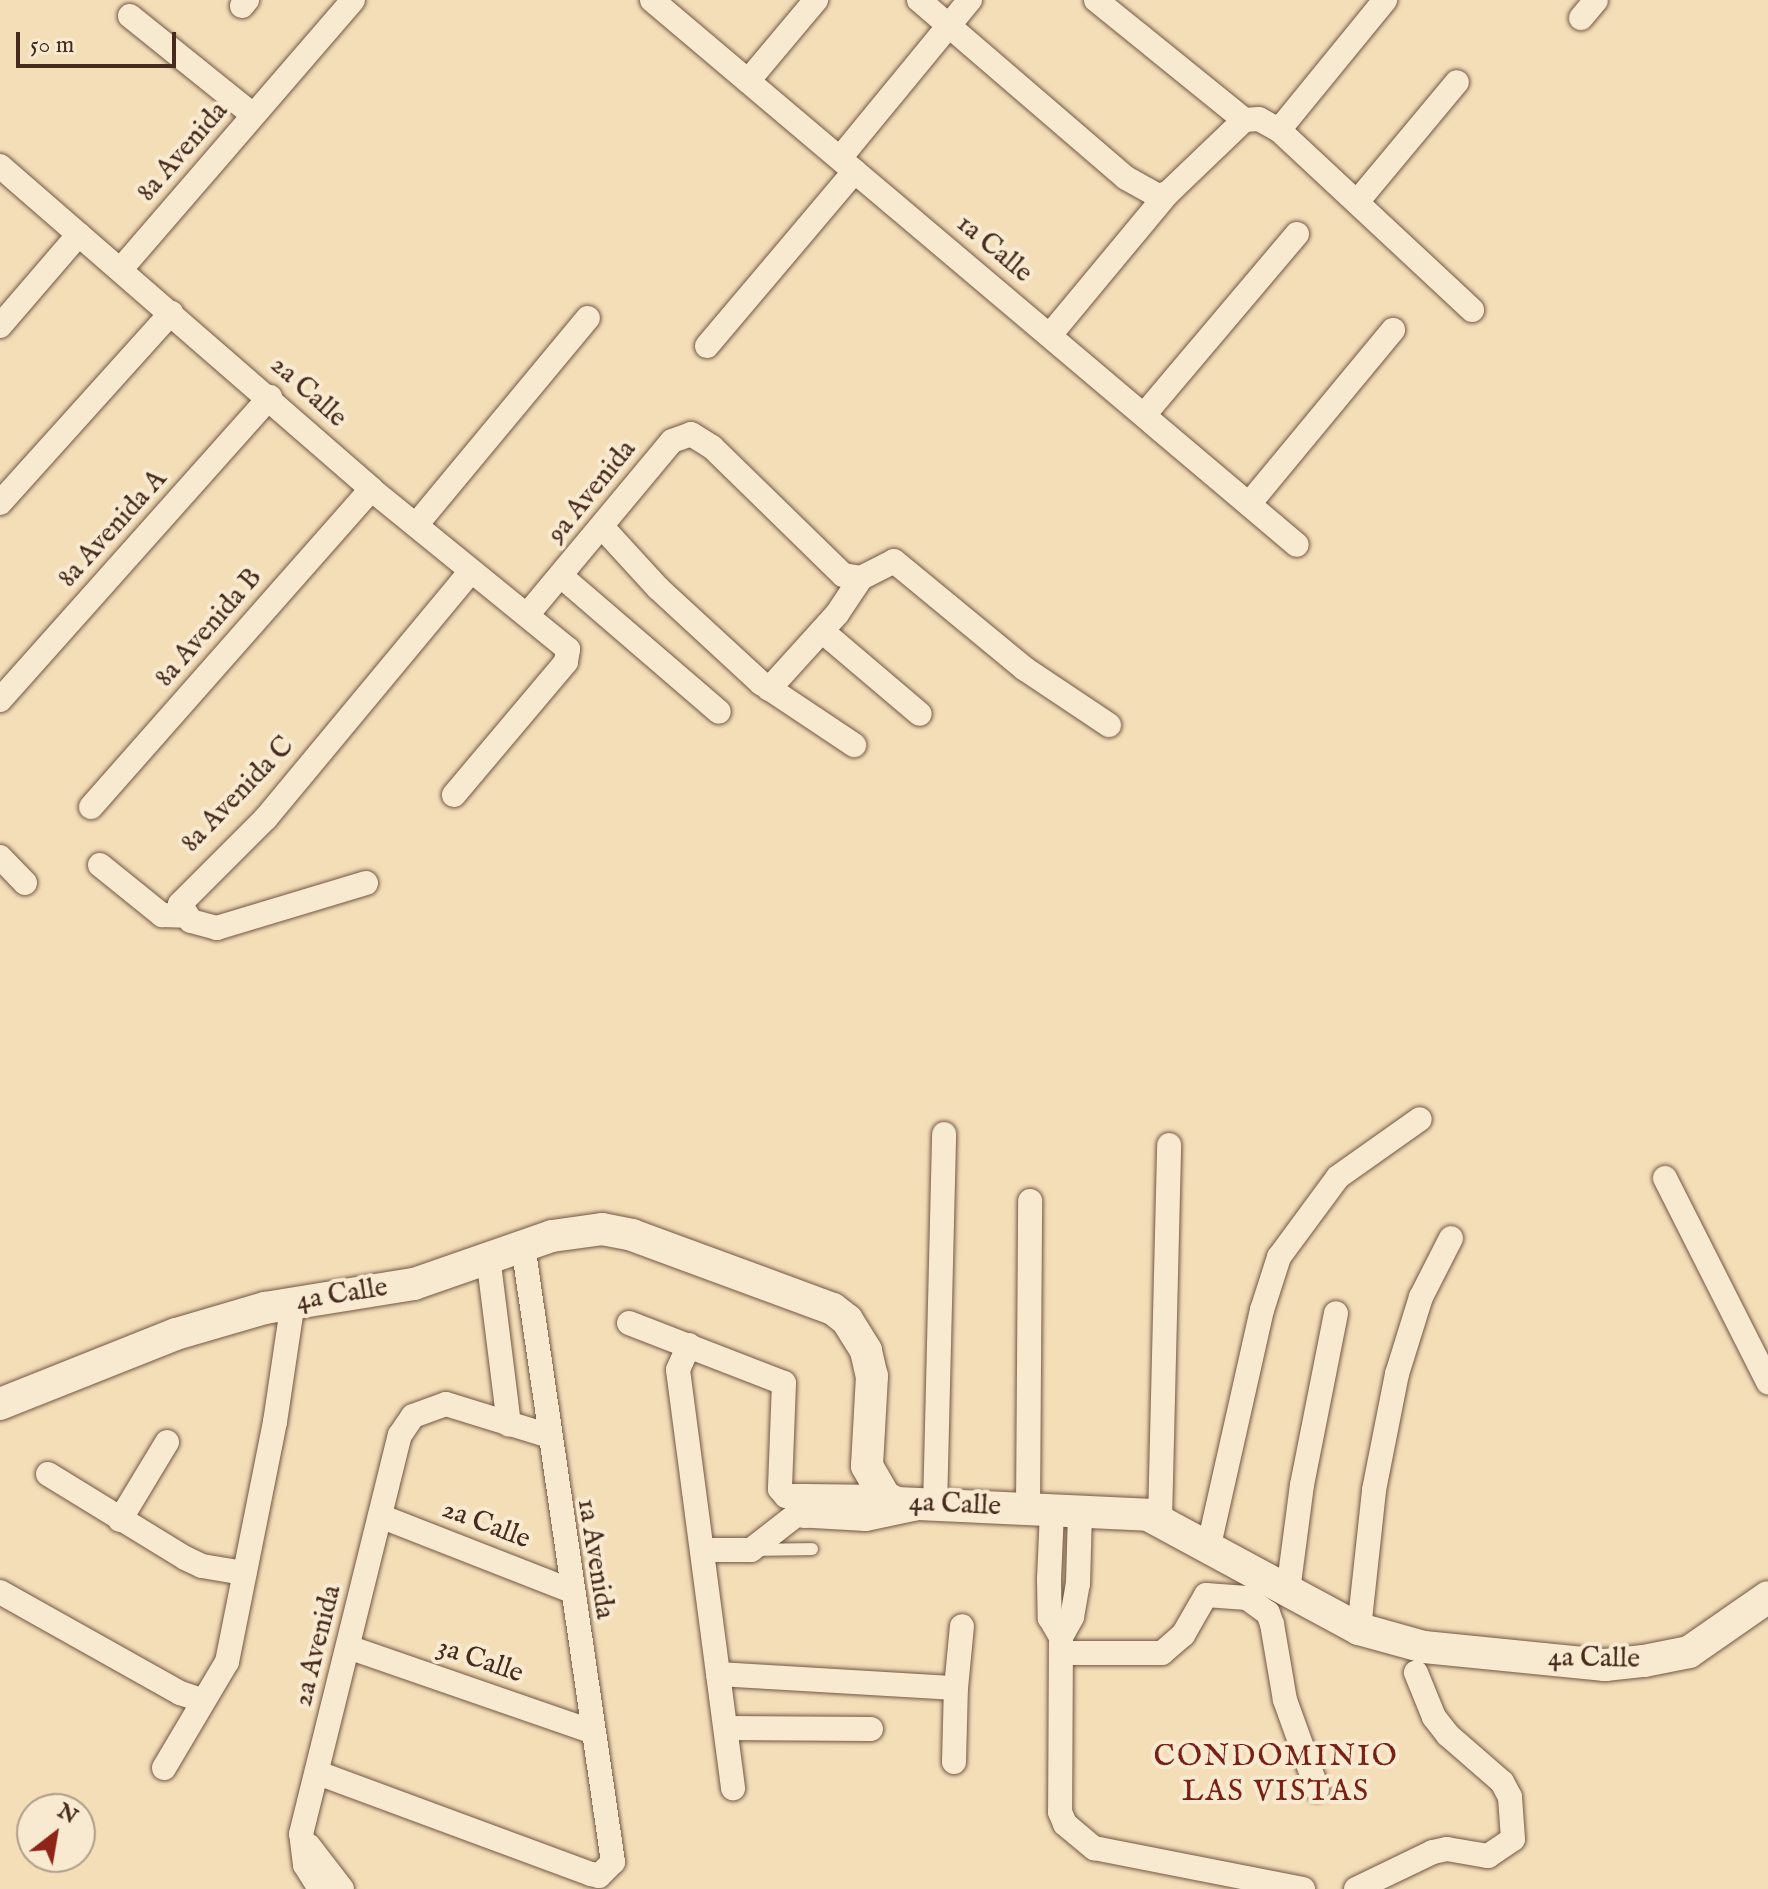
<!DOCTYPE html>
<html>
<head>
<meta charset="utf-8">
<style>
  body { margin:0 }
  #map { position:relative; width:1768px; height:1889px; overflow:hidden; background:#f4deb8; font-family:"IM FELL English",serif }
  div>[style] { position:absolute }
  .roads { filter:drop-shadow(0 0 2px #725744) drop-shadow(0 0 2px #725744) }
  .lane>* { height:12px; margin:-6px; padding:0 6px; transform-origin:6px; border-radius:6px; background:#f8ead1 }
  .street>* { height:24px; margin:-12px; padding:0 12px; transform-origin:12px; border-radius:12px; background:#f8ead1 }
  .secondary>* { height:32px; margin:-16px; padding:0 16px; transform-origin:16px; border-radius:16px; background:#f8ead1 }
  span { translate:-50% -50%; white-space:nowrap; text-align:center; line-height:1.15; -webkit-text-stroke:8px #f8ead1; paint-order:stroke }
  .street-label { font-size:28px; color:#462a1d }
  .neighbourhood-label { font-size:30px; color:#7a1f14; letter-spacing:2px }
  .north { position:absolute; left:16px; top:1793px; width:80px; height:80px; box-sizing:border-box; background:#f8ead1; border:2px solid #b19d89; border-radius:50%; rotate:31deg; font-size:22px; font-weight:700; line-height:32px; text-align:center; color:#462a1d }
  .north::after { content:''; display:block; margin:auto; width:28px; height:36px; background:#8f2418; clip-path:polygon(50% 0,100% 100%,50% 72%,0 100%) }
  .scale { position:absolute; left:16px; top:32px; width:160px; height:36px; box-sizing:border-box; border:4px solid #462a1d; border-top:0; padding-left:10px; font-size:24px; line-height:28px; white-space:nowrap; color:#462a1d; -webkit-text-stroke:6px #f8ead1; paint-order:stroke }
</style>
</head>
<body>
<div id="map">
  <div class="roads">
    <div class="lane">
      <div style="left:754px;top:1550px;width:58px;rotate:-1deg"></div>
    </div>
    <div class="street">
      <div style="left:652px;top:0;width:844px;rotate:40.2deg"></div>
      <div style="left:919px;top:0;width:273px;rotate:40.7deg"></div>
      <div style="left:1126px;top:178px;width:37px;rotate:29deg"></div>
      <div style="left:1158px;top:196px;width:10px;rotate:-17deg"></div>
      <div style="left:1168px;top:193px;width:105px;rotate:-43.8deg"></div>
      <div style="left:1244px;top:120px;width:15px;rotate:-4deg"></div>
      <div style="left:1259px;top:119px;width:23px;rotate:29deg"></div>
      <div style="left:1279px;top:130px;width:264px;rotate:43deg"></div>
      <div style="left:1096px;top:0;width:191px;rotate:39deg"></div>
      <div style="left:242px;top:6px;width:8px;rotate:-50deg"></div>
      <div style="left:130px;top:16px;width:158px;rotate:38.8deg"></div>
      <div style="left:1581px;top:18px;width:23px;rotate:-50deg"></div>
      <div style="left:748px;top:81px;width:106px;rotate:-50deg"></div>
      <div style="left:1279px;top:130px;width:168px;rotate:-50.8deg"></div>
      <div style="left:840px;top:158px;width:205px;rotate:-50.6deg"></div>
      <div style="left:0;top:166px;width:492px;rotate:41deg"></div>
      <div style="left:371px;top:489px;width:254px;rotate:39.1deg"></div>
      <div style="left:568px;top:649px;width:13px;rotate:99deg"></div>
      <div style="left:566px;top:662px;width:174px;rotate:130.1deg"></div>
      <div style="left:1357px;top:202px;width:156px;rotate:-50.2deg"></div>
      <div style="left:121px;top:269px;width:355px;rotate:-49.2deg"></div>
      <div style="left:0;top:326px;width:121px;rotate:-49.3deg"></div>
      <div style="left:1050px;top:335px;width:185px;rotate:-50.3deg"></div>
      <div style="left:707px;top:346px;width:229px;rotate:-49.8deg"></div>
      <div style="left:1144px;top:415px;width:237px;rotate:-49.8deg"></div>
      <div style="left:0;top:503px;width:256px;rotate:-48deg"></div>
      <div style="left:1249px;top:504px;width:226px;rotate:-50.4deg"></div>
      <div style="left:416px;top:525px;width:269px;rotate:-50.3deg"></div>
      <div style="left:603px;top:528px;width:81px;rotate:47.5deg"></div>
      <div style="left:658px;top:588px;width:140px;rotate:42.7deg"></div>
      <div style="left:761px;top:683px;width:112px;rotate:33.7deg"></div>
      <div style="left:561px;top:576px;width:208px;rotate:40.7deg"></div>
      <div style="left:527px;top:615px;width:226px;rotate:-50.2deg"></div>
      <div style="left:672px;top:441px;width:20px;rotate:-20deg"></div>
      <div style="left:691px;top:434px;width:25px;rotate:32deg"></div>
      <div style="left:712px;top:447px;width:183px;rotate:44.3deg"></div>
      <div style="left:843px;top:575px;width:18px;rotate:9deg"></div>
      <div style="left:861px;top:578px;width:37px;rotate:-27deg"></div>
      <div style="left:894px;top:561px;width:170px;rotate:39.5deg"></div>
      <div style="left:1025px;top:669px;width:101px;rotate:33.7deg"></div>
      <div style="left:822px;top:631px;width:128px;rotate:40.3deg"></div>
      <div style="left:769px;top:689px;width:101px;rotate:-47.8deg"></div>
      <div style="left:837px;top:614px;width:43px;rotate:-56.3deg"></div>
      <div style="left:0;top:700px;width:406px;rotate:-48.3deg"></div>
      <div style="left:91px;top:807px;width:424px;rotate:-48.6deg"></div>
      <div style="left:0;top:857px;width:36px;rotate:46deg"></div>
      <div style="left:100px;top:865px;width:80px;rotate:38.9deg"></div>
      <div style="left:162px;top:915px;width:23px;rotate:2deg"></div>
      <div style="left:366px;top:883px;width:156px;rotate:163.2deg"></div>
      <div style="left:217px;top:928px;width:27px;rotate:-165deg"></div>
      <div style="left:191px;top:921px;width:20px;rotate:-123deg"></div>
      <div style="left:180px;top:904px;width:122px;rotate:-45deg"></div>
      <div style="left:266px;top:818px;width:321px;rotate:-50.3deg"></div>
      <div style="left:1665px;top:1178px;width:229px;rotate:63.2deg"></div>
      <div style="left:488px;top:1256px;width:170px;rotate:82.9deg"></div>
      <div style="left:629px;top:1323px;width:166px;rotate:21.2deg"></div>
      <div style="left:784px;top:1383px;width:106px;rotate:92.2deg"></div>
      <div style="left:780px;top:1489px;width:9px;rotate:49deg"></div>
      <div style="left:786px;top:1496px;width:19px"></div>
      <div style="left:805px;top:1496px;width:20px;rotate:90deg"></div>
      <div style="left:689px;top:1345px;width:27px;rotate:114deg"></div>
      <div style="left:678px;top:1370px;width:422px;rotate:82.5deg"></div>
      <div style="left:48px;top:1474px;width:161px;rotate:31.5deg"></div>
      <div style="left:185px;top:1558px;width:19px;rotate:25deg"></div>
      <div style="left:202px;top:1566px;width:43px;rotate:9.5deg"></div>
      <div style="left:805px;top:1496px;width:80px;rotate:0.7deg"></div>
      <div style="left:935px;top:1508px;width:374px;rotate:-88.6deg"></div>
      <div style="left:1028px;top:1509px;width:308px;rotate:-89.6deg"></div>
      <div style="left:1052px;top:1511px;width:68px;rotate:92.5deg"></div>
      <div style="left:1049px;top:1579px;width:39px;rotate:89deg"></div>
      <div style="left:1050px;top:1618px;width:22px;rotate:60deg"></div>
      <div style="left:1061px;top:1637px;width:175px;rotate:90.3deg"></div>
      <div style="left:1060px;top:1812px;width:13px;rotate:67deg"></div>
      <div style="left:1065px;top:1824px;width:38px;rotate:40deg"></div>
      <div style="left:1094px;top:1848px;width:213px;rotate:11.1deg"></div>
      <div style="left:380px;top:1516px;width:203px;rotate:21.4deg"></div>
      <div style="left:120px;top:1520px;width:91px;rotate:-58.9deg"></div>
      <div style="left:1160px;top:1520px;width:375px;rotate:-88.6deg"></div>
      <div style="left:1209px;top:1545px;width:241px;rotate:-77.3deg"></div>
      <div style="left:1262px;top:1310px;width:56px;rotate:-72.2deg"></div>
      <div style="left:1279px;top:1257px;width:99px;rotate:-53.6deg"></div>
      <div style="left:1338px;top:1177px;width:100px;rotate:-35.3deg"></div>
      <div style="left:702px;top:1550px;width:49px"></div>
      <div style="left:751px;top:1550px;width:57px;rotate:-37.9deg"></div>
      <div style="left:796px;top:1515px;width:70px;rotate:3.3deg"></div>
      <div style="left:866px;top:1519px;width:53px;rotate:-11.9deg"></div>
      <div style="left:1288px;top:1591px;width:107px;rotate:-82.5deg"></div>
      <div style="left:1302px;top:1485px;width:175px;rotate:-78.8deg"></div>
      <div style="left:0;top:1592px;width:206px;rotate:29.3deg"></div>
      <div style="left:180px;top:1693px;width:22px;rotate:18deg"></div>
      <div style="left:1359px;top:1629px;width:140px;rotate:-83.8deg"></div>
      <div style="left:1374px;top:1490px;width:118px;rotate:-78.8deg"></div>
      <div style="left:1397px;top:1374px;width:81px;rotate:-72.7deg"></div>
      <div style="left:1421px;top:1297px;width:66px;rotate:-63deg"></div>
      <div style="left:1061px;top:1637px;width:23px;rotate:-61deg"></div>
      <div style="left:1072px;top:1617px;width:34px;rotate:-80deg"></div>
      <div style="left:1078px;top:1584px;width:71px;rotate:-88.4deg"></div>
      <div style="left:348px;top:1647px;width:259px;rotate:19.1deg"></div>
      <div style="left:1062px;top:1653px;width:100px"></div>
      <div style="left:1162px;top:1653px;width:28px;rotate:-41deg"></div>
      <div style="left:1183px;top:1635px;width:46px;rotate:-60.1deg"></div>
      <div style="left:1206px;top:1595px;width:41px;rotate:4.2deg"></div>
      <div style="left:1247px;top:1598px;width:26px;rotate:36deg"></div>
      <div style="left:1268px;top:1613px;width:12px;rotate:70deg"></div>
      <div style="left:1272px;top:1624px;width:77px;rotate:80.3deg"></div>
      <div style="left:1285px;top:1700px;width:95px;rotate:70.2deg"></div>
      <div style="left:718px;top:1674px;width:238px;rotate:3.4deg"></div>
      <div style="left:956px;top:1688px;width:62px;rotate:-84.5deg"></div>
      <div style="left:726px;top:1728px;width:145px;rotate:0.4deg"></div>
      <div style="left:954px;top:1762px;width:74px;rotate:-88.5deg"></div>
      <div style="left:164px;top:1768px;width:123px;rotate:-59.3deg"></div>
      <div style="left:227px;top:1662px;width:245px;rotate:-78.7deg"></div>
      <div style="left:275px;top:1422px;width:121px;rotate:-81.5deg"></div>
      <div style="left:318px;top:1773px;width:291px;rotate:20.3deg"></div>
      <div style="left:591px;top:1874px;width:8px;rotate:14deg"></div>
      <div style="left:599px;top:1876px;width:20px;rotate:-45deg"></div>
      <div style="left:613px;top:1862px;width:624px;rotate:-98.3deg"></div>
      <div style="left:309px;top:1846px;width:54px;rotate:52.5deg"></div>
      <div style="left:320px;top:1889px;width:28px;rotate:-122deg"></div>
      <div style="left:305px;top:1865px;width:31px;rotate:-97deg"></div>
      <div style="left:301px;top:1834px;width:411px;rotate:-76.1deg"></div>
      <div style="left:400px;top:1435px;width:23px;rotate:-56deg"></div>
      <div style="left:413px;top:1416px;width:35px;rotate:-20deg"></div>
      <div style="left:446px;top:1404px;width:105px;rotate:17.2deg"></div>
      <div style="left:1356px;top:1889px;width:85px;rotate:-25.7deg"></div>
      <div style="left:1433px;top:1852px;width:14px;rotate:-12deg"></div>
      <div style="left:1447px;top:1849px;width:42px;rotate:9.7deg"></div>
      <div style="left:1488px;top:1856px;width:30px;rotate:-34deg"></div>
      <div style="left:1513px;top:1839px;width:42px;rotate:-94.1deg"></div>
      <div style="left:1510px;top:1797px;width:17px;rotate:-118deg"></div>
      <div style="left:1502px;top:1782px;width:72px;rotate:-139deg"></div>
      <div style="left:1448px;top:1735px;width:23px;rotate:-128deg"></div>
      <div style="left:1434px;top:1717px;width:48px;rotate:-112.2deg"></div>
    </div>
    <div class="secondary">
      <div style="left:0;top:1404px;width:189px;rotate:-21.7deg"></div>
      <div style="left:176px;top:1334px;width:93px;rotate:-16.3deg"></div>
      <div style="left:265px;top:1308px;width:151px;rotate:-9.2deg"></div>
      <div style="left:414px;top:1284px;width:146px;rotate:-19.2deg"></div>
      <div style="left:552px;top:1236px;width:50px;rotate:-8deg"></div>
      <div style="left:602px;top:1229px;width:31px;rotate:11deg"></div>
      <div style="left:632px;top:1235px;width:214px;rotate:20.2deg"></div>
      <div style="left:833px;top:1309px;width:18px;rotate:38deg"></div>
      <div style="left:847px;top:1320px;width:36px;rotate:58deg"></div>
      <div style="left:866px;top:1351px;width:26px;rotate:77deg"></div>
      <div style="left:872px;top:1376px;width:90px;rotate:93.2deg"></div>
      <div style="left:867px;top:1466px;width:36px;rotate:60deg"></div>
      <div style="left:885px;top:1497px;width:13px;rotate:27deg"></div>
      <div style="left:897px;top:1503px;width:251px;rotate:2.7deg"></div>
      <div style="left:1148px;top:1515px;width:240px;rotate:28.4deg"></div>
      <div style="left:1359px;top:1629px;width:67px;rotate:15.5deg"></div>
      <div style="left:1424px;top:1647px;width:182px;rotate:5.7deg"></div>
      <div style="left:1605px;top:1665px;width:39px;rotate:-6deg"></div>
      <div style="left:1644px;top:1661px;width:46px;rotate:-11.3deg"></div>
      <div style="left:1689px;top:1652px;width:96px;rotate:-34.8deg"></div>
    </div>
  </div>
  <div class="street-label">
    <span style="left:183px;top:152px;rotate:-49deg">8a Avenida</span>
    <span style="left:994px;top:249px;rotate:40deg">1a Calle</span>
    <span style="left:308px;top:392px;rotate:42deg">2a Calle</span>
    <span style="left:592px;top:492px;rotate:-51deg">9a Avenida</span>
    <span style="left:113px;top:529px;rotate:-48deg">8a Avenida A</span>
    <span style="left:209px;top:628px;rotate:-49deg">8a Avenida B</span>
    <span style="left:238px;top:795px;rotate:-46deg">8a Avenida C</span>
    <span style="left:342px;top:1295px;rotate:-9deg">4a Calle</span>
    <span style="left:955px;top:1505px;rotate:3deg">4a Calle</span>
    <span style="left:486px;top:1525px;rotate:21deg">2a Calle</span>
    <span style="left:595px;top:1559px;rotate:81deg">1a Avenida</span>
    <span style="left:318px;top:1646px;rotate:-76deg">2a Avenida</span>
    <span style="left:1594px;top:1659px;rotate:1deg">4a Calle</span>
    <span style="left:480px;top:1661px;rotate:19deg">3a Calle</span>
  </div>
  <div class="neighbourhood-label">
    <span style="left:1276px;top:1774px">CONDOMINIO<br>LAS VISTAS</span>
  </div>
  <div class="north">N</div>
  <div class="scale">50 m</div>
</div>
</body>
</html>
